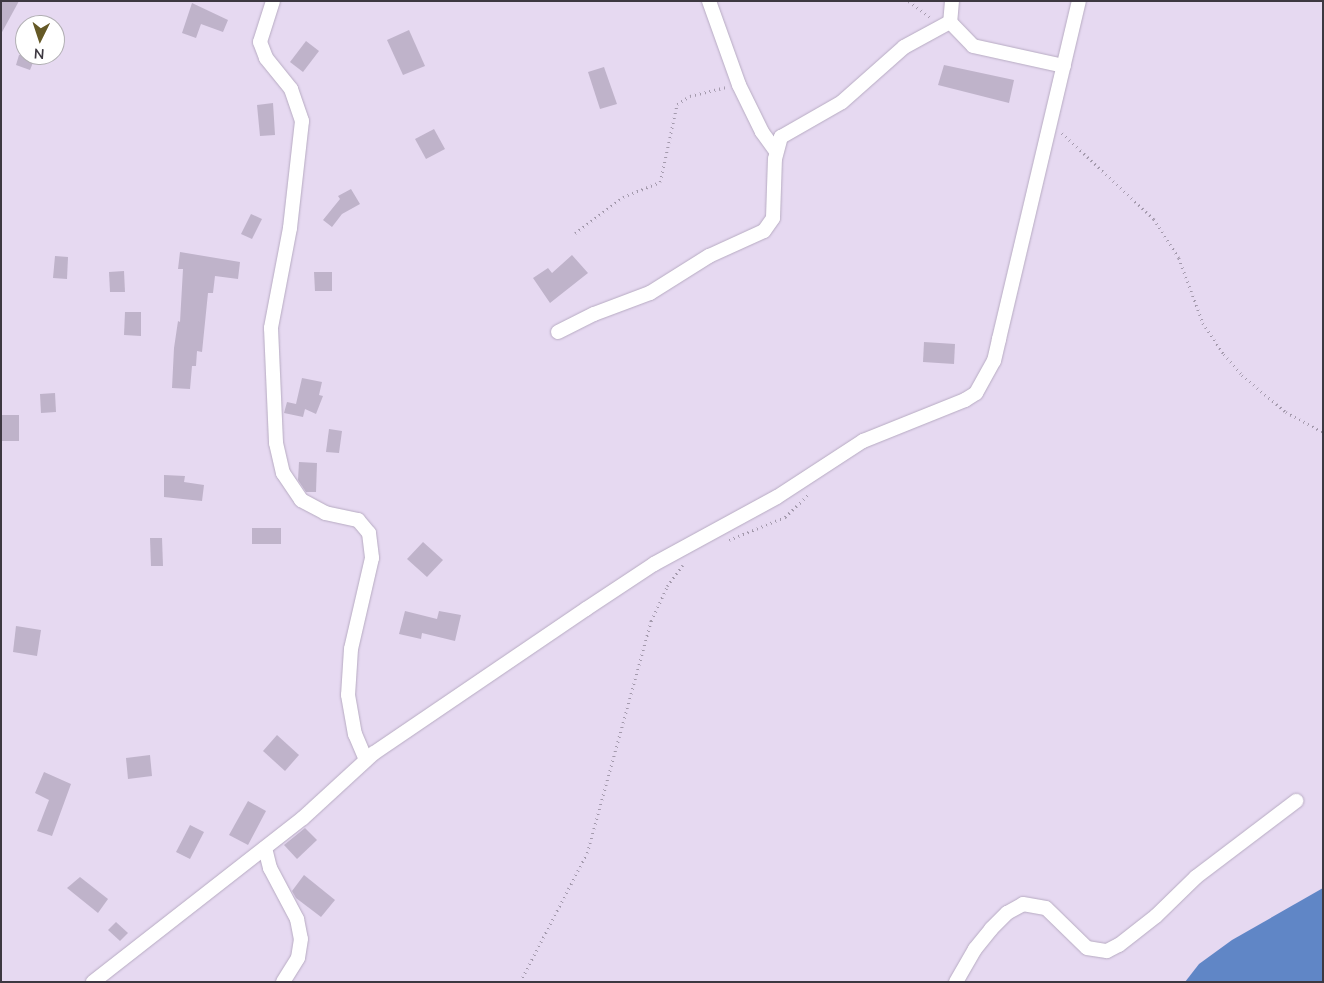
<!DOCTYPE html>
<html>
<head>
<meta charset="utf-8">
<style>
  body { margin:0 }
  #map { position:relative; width:1324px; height:983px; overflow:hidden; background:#e6d9f1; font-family:Mulish,sans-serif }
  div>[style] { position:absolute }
  .water>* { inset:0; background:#6086c6 }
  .building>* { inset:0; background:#bfb3ca }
  .path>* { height:2.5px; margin-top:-1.25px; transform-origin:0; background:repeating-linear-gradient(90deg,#a49aad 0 1px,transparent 0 5px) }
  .roads { filter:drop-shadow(0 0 1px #b7abc2) drop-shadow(0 0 1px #b7abc2) }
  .street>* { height:14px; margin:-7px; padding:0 7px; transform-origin:7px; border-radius:7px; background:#fff }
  span { translate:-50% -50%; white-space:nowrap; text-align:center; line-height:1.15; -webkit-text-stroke:4px #fff; paint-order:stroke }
  .frame { position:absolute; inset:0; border:2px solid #3d3841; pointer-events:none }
  .north { position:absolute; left:15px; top:15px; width:50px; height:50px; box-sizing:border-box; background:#fff; border:1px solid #b1afb3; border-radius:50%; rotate:184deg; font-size:14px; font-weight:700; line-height:20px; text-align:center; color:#3d3841 }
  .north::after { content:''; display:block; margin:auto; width:18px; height:22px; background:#655926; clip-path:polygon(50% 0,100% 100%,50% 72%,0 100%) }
</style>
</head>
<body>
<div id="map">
  <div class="water">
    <div style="clip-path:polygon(1323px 888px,1323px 982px,1185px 982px,1199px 964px,1232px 940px)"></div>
  </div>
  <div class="building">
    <div style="clip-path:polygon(1px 1px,19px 1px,1px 34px)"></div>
    <div style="clip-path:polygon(192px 3px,228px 20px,223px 32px,201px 24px,196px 38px,182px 33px)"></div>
    <div style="clip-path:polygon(409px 30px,425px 66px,403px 75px,387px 40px)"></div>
    <div style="clip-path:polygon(306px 41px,319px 51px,303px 72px,290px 62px)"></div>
    <div style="clip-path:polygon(19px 55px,36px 55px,30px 70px,16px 65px)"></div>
    <div style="clip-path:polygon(944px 65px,1014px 80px,1009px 103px,938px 85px)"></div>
    <div style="clip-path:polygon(604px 67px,617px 104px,600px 109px,588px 72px)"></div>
    <div style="clip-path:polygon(273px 103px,275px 135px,260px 136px,257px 105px)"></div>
    <div style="clip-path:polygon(434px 129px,445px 149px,426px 159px,415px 139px)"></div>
    <div style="clip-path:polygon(351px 189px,360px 204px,342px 214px,332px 227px,323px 220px,340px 199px,338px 196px)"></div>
    <div style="clip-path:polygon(251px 214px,262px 219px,252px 239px,241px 234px)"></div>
    <div style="clip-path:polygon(180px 252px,240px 262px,238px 279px,215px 276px,213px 293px,208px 293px,202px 352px,197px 351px,196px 366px,192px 366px,190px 389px,172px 388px,174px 348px,178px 321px,180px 322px,183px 269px,178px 269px)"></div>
    <div style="clip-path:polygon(572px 255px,588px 273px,550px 303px,533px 278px,548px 268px,552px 273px)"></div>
    <div style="clip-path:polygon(55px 256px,68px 257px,67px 279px,53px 278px)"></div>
    <div style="clip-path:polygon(124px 271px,125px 292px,110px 292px,109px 272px)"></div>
    <div style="clip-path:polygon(314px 272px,332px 272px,332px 291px,315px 291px)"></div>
    <div style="clip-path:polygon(125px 312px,141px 312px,141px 336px,124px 335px)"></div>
    <div style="clip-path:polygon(924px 342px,955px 344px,954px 364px,923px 362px)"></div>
    <div style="clip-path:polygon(302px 378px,322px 382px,319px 395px,323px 396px,316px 414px,305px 409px,303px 417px,284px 413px,287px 402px,296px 404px)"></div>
    <div style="clip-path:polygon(55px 393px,56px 412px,41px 413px,40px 394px)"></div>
    <div style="clip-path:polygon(1px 415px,19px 415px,19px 441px,1px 441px)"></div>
    <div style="clip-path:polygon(329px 429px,342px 431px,339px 453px,326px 452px)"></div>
    <div style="clip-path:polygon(299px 462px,317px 463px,316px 492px,306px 492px,298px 480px)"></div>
    <div style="clip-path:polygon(164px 475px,185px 476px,184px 482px,204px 485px,202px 501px,164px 497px)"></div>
    <div style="clip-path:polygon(252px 528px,281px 528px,281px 544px,252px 544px)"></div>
    <div style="clip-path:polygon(150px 538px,162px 538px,163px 566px,151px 566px)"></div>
    <div style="clip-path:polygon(423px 542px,443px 560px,427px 577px,407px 559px)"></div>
    <div style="clip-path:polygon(405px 611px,437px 619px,439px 611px,461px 615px,455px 641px,422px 633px,421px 639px,399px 634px)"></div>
    <div style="clip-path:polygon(16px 626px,41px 630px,37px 656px,13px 652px)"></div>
    <div style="clip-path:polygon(277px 735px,299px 755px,285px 771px,263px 751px)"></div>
    <div style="clip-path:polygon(150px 755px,152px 776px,128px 779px,126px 758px)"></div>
    <div style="clip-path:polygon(44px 772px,71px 784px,52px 836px,37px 831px,49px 800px,35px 793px)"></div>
    <div style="clip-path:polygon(248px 801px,266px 811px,248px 845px,229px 835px)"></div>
    <div style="clip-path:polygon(190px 825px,204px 832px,190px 859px,176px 852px)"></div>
    <div style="clip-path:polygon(305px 828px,317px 840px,297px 859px,284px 845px)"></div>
    <div style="clip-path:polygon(304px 875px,335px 900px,321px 917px,296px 898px,292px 891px)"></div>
    <div style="clip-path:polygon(80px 877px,108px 899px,98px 913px,67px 888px)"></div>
    <div style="clip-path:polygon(116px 922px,128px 933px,120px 941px,108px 930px)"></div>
  </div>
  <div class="path">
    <div style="left:909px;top:1px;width:26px;rotate:37deg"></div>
    <div style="left:1062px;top:133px;width:126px;rotate:43.1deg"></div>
    <div style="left:1154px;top:219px;width:46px;rotate:57.3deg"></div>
    <div style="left:1179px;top:258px;width:69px;rotate:69.7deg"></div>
    <div style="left:1203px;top:323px;width:37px;rotate:56deg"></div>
    <div style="left:1224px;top:354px;width:28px;rotate:49deg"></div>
    <div style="left:1242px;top:375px;width:57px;rotate:40.1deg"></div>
    <div style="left:1286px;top:412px;width:42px;rotate:28.4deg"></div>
    <div style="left:575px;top:233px;width:60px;rotate:-36.9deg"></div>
    <div style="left:623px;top:197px;width:40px;rotate:-22deg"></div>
    <div style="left:660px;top:182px;width:80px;rotate:-77.7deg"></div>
    <div style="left:677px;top:104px;width:15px;rotate:-32deg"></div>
    <div style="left:690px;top:96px;width:36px;rotate:-14deg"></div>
    <div style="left:729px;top:540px;width:61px;rotate:-22.3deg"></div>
    <div style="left:785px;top:517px;width:32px;rotate:-44deg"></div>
    <div style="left:520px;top:982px;width:145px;rotate:-62.6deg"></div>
    <div style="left:587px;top:853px;width:241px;rotate:-74.6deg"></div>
    <div style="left:651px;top:621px;width:38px;rotate:-65deg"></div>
    <div style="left:667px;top:586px;width:26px;rotate:-53deg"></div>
  </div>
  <div class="roads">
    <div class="street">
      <div style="left:273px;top:1px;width:43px;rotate:107.6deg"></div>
      <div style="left:260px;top:42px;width:17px;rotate:69deg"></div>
      <div style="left:266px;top:58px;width:40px;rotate:51deg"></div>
      <div style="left:291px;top:89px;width:34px;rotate:71deg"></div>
      <div style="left:302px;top:121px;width:108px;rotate:96.4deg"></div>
      <div style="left:290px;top:228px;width:102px;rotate:100.8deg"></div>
      <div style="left:271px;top:328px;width:115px;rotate:87.5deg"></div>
      <div style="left:276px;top:443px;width:31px;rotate:77deg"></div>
      <div style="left:283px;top:473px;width:32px;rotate:56deg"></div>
      <div style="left:301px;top:500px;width:27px;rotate:28deg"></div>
      <div style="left:325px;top:513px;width:34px;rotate:12deg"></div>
      <div style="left:358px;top:520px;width:17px;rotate:50deg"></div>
      <div style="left:369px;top:533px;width:25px;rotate:83deg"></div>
      <div style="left:372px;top:558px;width:93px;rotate:103deg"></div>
      <div style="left:351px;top:649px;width:46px;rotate:93.7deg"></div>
      <div style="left:348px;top:695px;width:40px;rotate:80deg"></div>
      <div style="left:355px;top:734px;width:28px;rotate:67deg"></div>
      <div style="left:709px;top:1px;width:89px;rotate:70.3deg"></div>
      <div style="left:739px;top:85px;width:52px;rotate:63.9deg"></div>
      <div style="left:762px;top:132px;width:24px;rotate:54deg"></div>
      <div style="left:952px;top:1px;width:21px;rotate:95deg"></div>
      <div style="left:950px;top:22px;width:33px;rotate:46deg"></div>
      <div style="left:973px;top:46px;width:93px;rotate:12.4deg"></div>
      <div style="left:558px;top:332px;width:40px;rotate:-26.6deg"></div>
      <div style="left:594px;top:314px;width:60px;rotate:-20.6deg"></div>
      <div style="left:650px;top:293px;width:70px;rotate:-32.1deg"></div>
      <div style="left:709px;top:256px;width:60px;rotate:-24.4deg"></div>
      <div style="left:764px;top:231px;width:16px;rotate:-55deg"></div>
      <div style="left:773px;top:218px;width:59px;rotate:-88.1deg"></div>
      <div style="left:775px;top:159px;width:23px;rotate:-75deg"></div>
      <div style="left:781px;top:137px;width:70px;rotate:-29.8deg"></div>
      <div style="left:842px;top:102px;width:83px;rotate:-41.6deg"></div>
      <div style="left:904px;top:47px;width:52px;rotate:-28.5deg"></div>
      <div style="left:265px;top:848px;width:21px;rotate:76deg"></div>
      <div style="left:270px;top:868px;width:58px;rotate:62.1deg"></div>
      <div style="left:297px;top:919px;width:20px;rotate:79deg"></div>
      <div style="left:301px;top:939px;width:19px;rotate:99deg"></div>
      <div style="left:298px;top:958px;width:28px;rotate:122deg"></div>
      <div style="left:93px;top:982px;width:266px;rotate:-38deg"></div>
      <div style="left:303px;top:818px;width:96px;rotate:-42.5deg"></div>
      <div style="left:374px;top:753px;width:256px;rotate:-34.2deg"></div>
      <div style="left:586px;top:609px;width:82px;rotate:-33.5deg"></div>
      <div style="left:654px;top:564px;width:140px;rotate:-28.6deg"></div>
      <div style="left:777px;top:497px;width:103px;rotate:-33.1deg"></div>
      <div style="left:863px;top:441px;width:110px;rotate:-21.9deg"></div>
      <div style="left:965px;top:400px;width:13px;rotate:-32deg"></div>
      <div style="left:976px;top:393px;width:37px;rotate:-61deg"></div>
      <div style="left:994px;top:361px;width:23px;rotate:-77deg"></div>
      <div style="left:999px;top:339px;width:347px;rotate:-76.7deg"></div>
      <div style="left:956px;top:982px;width:38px;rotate:-60deg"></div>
      <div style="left:975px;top:949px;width:26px;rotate:-51deg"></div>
      <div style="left:991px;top:929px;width:23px;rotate:-45deg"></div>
      <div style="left:1007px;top:913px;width:18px;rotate:-29deg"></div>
      <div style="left:1023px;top:904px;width:23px;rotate:10deg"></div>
      <div style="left:1046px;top:908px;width:57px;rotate:44.3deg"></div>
      <div style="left:1087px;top:948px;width:20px;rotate:9deg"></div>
      <div style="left:1107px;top:951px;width:13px;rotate:-27deg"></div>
      <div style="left:1119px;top:945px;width:47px;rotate:-38.1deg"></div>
      <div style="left:1156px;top:916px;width:56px;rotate:-44.3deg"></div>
      <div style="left:1196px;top:877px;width:126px;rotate:-37.2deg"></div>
    </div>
  </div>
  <div class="frame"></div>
  <div class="north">N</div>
</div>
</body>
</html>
